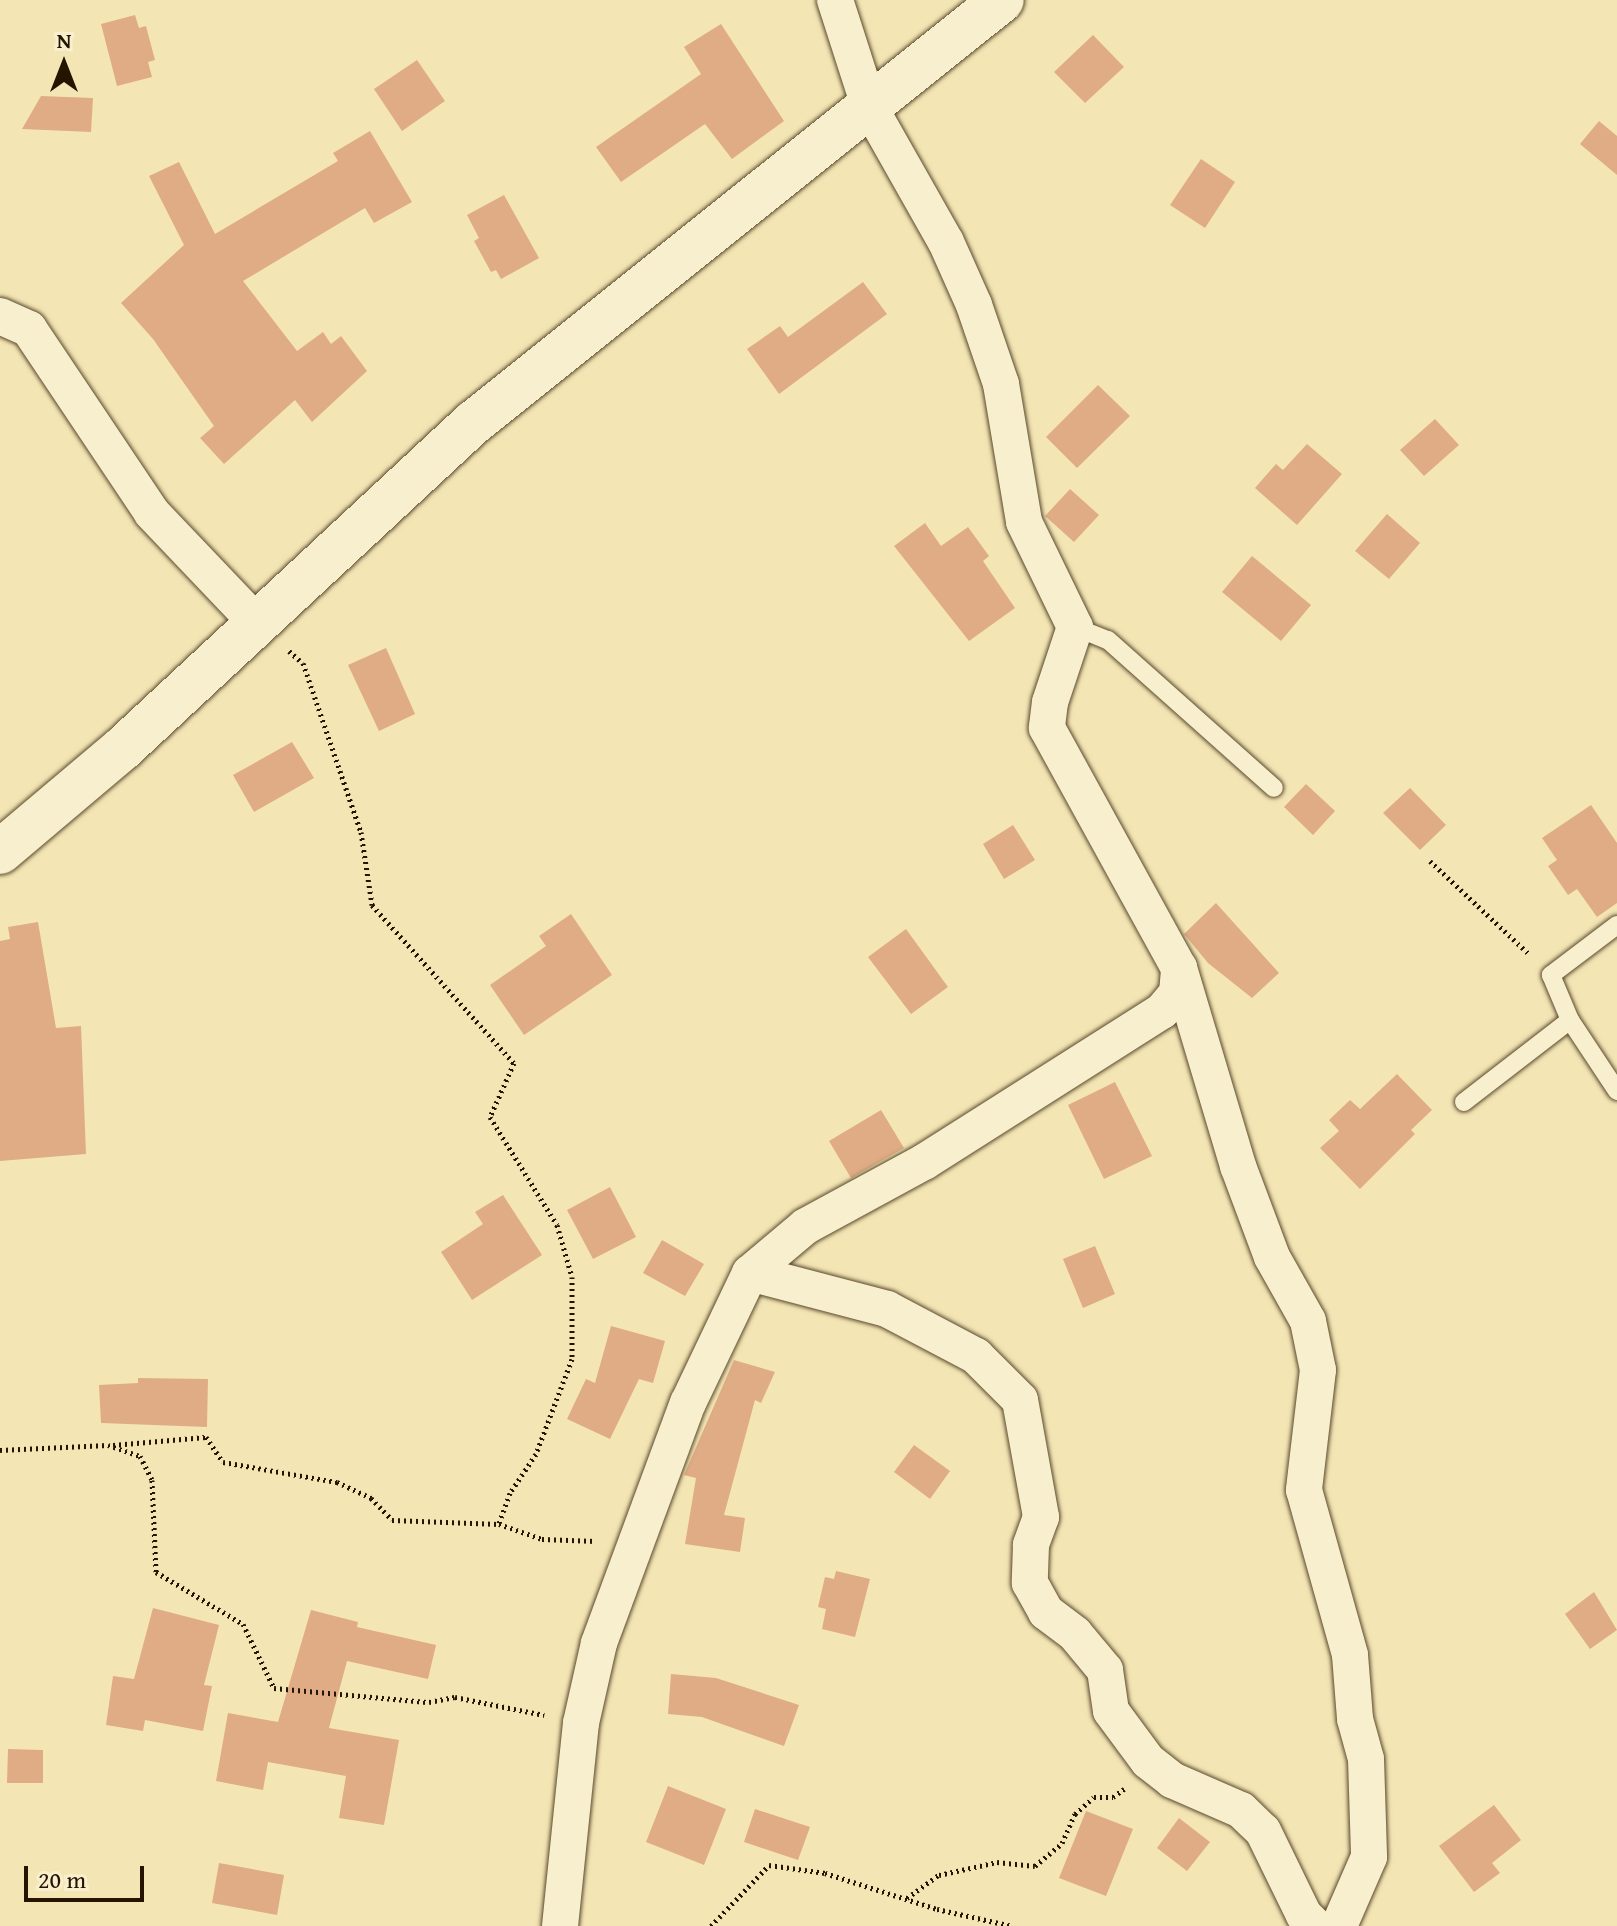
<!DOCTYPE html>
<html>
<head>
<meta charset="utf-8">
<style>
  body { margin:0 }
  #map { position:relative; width:1617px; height:1926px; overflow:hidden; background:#f4e6b4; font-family:"Gentium Book Plus",serif }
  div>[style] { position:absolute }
  .building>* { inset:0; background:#e0ac85 }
  .path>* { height:5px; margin-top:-2.5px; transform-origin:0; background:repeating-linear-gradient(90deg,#251500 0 2px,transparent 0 6px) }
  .roads { filter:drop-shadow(0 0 2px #59492d) drop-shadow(0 0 2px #59492d) }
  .service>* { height:18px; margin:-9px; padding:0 9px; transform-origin:9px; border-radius:9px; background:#f8efce }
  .minor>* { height:36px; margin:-18px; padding:0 18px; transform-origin:18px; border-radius:18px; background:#f8efce }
  .tertiary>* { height:44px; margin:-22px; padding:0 22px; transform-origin:22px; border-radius:22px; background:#f8efce }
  span { translate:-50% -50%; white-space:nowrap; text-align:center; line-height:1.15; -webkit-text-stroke:6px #f8efce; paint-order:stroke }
  .north { position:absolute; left:24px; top:24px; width:80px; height:80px; -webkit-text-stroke:6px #f8efce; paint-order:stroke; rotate:0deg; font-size:22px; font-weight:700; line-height:32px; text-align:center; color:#251500 }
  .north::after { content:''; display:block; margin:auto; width:28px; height:36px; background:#251500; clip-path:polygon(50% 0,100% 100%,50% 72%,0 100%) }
  .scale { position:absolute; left:24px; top:1866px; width:120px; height:36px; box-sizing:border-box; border:4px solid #251500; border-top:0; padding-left:10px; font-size:24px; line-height:28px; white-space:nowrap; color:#251500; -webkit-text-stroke:6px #f8efce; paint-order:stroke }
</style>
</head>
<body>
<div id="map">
  <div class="building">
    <div style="clip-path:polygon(135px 15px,139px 28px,146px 26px,155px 60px,148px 62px,152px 77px,117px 86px,101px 24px)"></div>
    <div style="clip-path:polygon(721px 24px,784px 121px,732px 159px,705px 124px,621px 182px,596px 147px,701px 74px,684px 47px)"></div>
    <div style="clip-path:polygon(1093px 35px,1124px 67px,1085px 103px,1054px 72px)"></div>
    <div style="clip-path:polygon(417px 60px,445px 101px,402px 131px,374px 89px)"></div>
    <div style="clip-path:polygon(41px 96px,93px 98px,91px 132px,22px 129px)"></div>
    <div style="clip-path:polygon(1599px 121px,1617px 136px,1617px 175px,1580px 144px)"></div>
    <div style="clip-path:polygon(370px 131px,412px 202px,374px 223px,365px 208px,243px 281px,297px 351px,323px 332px,331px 344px,341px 336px,367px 371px,312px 422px,295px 400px,224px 464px,200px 438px,214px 426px,153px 339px,121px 303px,184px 245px,149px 176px,179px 162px,215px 234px,338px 161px,333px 153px)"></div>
    <div style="clip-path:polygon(1201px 159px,1235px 182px,1205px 228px,1170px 205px)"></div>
    <div style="clip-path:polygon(504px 195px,539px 258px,501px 279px,496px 270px,491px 272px,474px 241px,479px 238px,467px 215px)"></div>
    <div style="clip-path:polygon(863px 282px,887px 314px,779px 394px,747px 349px,780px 326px,788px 337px)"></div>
    <div style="clip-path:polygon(1098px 385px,1130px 416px,1077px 468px,1046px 437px)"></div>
    <div style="clip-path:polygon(1435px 419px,1459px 445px,1424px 476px,1400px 450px)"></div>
    <div style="clip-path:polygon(1307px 444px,1342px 474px,1297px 525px,1255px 488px,1276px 464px,1283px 470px)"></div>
    <div style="clip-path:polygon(1070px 489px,1099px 515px,1074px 542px,1045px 516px)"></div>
    <div style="clip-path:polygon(1387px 514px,1420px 543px,1389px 579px,1355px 551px)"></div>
    <div style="clip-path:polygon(925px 523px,941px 546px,968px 527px,989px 556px,983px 561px,1015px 608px,969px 641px,894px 546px)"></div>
    <div style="clip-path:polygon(1252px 556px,1311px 605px,1281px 641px,1222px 592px)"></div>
    <div style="clip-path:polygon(386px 648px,415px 714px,379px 731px,348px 665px)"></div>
    <div style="clip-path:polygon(292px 742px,314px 778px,254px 812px,233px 775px)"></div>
    <div style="clip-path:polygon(1306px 784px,1335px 811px,1313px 835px,1284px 807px)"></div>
    <div style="clip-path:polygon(1410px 788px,1446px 825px,1420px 850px,1383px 813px)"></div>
    <div style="clip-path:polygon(1591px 805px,1617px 843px,1617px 903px,1597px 917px,1577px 889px,1568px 895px,1548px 866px,1557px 860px,1542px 838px)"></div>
    <div style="clip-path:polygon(1013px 825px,1035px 860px,1004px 879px,983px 844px)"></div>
    <div style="clip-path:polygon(1216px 903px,1279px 973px,1252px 998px,1208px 963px,1184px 934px)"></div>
    <div style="clip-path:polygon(571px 914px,612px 975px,524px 1035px,490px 985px,546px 946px,539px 936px)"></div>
    <div style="clip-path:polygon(38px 922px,56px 1028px,81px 1026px,86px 1154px,0 1161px,0 941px,10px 939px,8px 927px)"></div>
    <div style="clip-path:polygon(906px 929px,948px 987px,911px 1014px,868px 957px)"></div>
    <div style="clip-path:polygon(1397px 1074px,1432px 1110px,1411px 1130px,1415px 1134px,1360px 1189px,1320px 1148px,1339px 1131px,1329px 1120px,1350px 1100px,1360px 1109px)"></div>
    <div style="clip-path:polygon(1115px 1082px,1152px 1156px,1104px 1179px,1068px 1105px)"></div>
    <div style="clip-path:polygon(881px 1110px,904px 1148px,851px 1178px,829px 1141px)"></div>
    <div style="clip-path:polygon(610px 1187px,636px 1237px,593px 1259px,567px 1210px)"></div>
    <div style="clip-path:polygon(503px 1195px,542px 1255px,472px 1300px,441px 1252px,483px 1224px,475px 1212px)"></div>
    <div style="clip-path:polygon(662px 1240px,704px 1264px,685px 1296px,643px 1273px)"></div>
    <div style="clip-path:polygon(1095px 1246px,1115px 1294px,1083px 1308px,1063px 1259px)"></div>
    <div style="clip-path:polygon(611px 1326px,665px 1341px,653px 1383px,639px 1379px,610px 1439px,567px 1419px,586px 1379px,595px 1383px)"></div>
    <div style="clip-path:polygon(734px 1360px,775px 1372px,761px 1403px,755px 1400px,724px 1515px,745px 1518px,740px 1552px,685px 1544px,696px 1478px,684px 1475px)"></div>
    <div style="clip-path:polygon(138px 1378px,208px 1379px,207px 1427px,101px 1423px,99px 1385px,138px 1383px)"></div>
    <div style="clip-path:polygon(914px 1445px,950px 1471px,930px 1499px,894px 1472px)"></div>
    <div style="clip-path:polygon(836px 1571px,870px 1579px,855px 1637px,822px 1629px,826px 1609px,818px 1607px,825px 1577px,834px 1579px)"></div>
    <div style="clip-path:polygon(1594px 1592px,1617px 1630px,1590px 1649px,1565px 1614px)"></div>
    <div style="clip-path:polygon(153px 1608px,219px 1625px,204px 1685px,212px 1686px,203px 1731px,145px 1720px,143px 1731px,106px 1725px,113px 1676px,134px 1679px)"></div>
    <div style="clip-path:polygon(311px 1610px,358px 1622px,357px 1627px,436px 1645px,428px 1679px,347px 1661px,329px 1728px,399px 1740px,384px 1825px,339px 1818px,346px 1776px,268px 1762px,263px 1790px,216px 1781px,228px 1713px,278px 1722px)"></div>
    <div style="clip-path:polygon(671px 1674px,716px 1678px,799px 1705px,784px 1746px,702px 1717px,668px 1714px)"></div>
    <div style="clip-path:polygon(8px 1749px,43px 1750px,43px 1783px,7px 1783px)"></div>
    <div style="clip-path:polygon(668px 1786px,726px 1809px,704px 1865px,646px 1842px)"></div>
    <div style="clip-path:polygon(1494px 1805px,1521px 1840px,1492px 1863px,1500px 1873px,1474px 1892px,1439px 1846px)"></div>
    <div style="clip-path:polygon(755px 1809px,810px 1827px,798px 1860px,744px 1842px)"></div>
    <div style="clip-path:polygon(1086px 1811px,1133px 1829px,1106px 1896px,1059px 1878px)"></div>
    <div style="clip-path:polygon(1179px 1818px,1210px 1842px,1187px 1871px,1157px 1848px)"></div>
    <div style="clip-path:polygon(219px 1863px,284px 1875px,277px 1915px,212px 1903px)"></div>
  </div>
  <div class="path">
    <div style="left:289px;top:651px;width:18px;rotate:41deg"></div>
    <div style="left:303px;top:663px;width:179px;rotate:71.1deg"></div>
    <div style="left:361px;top:832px;width:74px;rotate:81.4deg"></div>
    <div style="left:372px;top:905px;width:212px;rotate:48.1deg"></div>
    <div style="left:514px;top:1063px;width:59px;rotate:114deg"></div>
    <div style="left:490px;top:1117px;width:127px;rotate:58.2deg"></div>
    <div style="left:557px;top:1225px;width:54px;rotate:73.9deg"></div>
    <div style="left:572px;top:1277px;width:82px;rotate:90deg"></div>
    <div style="left:572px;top:1359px;width:102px;rotate:110.8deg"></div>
    <div style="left:536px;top:1454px;width:47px;rotate:123.7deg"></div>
    <div style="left:510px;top:1493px;width:33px;rotate:110deg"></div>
    <div style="left:1430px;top:861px;width:137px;rotate:43.2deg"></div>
    <div style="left:113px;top:1445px;width:93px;rotate:-4.9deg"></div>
    <div style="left:206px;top:1437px;width:30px;rotate:56deg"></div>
    <div style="left:223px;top:1462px;width:116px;rotate:10deg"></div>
    <div style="left:337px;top:1482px;width:38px;rotate:25deg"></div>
    <div style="left:371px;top:1498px;width:30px;rotate:46deg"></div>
    <div style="left:392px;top:1520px;width:107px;rotate:2.1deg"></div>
    <div style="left:499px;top:1524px;width:46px;rotate:19.2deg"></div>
    <div style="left:542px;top:1539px;width:54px;rotate:2.1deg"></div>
    <div style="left:0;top:1450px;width:108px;rotate:-2.7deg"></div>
    <div style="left:108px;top:1445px;width:34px;rotate:19deg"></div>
    <div style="left:140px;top:1456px;width:27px;rotate:63deg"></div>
    <div style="left:152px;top:1480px;width:92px;rotate:87.5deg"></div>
    <div style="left:156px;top:1572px;width:101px;rotate:30.9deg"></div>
    <div style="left:243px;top:1624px;width:71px;rotate:64.2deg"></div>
    <div style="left:274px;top:1688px;width:156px;rotate:5.2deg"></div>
    <div style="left:429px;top:1702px;width:26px;rotate:-11deg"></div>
    <div style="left:455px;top:1697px;width:91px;rotate:11.4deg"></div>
    <div style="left:907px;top:1898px;width:39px;rotate:-36deg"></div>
    <div style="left:939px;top:1875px;width:59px;rotate:-12.6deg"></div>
    <div style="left:997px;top:1862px;width:38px;rotate:6deg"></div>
    <div style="left:1035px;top:1866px;width:35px;rotate:-40deg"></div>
    <div style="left:1062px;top:1843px;width:32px;rotate:-66deg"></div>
    <div style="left:1075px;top:1814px;width:25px;rotate:-42deg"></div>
    <div style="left:1094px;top:1797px;width:19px"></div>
    <div style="left:1113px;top:1797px;width:14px;rotate:-36deg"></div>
    <div style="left:711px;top:1926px;width:84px;rotate:-46.4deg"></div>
    <div style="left:769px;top:1865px;width:57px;rotate:8.1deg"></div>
    <div style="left:825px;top:1873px;width:118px;rotate:17.8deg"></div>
    <div style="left:937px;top:1909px;width:77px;rotate:12.8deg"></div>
  </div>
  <div class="roads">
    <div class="service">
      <div style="left:1075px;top:627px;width:35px;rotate:22deg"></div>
      <div style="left:1108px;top:640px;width:222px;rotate:41.7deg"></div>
      <div style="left:1617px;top:925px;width:83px;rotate:142.9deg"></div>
      <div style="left:1551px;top:975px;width:49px;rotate:67.1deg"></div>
      <div style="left:1570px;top:1020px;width:85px;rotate:56.5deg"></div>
      <div style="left:1464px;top:1102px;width:134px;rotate:-37.7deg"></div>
    </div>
    <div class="minor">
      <div style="left:835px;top:0;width:111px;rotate:72.2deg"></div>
      <div style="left:869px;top:106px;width:156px;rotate:60.5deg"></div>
      <div style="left:946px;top:242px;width:69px;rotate:66deg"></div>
      <div style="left:974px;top:305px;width:83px;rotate:71.1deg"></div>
      <div style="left:1001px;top:384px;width:140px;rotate:80.5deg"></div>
      <div style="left:1024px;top:522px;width:117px;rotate:64.1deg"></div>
      <div style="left:1075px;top:627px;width:79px;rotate:108.4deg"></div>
      <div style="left:1050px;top:702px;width:26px;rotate:97deg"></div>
      <div style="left:1047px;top:728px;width:274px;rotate:61.2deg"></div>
      <div style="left:1179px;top:968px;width:207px;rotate:73.4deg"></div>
      <div style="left:1238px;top:1166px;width:97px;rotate:69.5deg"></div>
      <div style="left:1272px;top:1257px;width:73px;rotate:60.6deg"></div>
      <div style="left:1308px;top:1321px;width:50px;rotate:78.5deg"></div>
      <div style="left:1318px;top:1370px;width:121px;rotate:96.7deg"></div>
      <div style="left:1304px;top:1490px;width:171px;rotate:74.4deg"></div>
      <div style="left:1350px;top:1655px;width:64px;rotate:85.5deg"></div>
      <div style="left:1355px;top:1719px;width:41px;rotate:74.6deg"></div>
      <div style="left:1366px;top:1759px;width:98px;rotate:88.2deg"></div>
      <div style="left:1369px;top:1857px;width:75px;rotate:113.5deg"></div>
      <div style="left:0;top:316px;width:32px;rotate:24deg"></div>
      <div style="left:29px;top:329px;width:221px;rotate:56.2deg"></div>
      <div style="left:152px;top:513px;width:148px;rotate:46.4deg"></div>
      <div style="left:750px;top:1273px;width:142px;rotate:14.7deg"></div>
      <div style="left:887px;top:1309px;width:101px;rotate:27.8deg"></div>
      <div style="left:976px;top:1356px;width:62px;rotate:45deg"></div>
      <div style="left:1020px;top:1400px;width:119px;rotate:79.8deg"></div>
      <div style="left:1041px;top:1517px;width:30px;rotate:110deg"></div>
      <div style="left:1031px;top:1545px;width:38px;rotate:92deg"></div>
      <div style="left:1030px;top:1583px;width:33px;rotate:61deg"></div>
      <div style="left:1046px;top:1612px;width:36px;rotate:37deg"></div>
      <div style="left:1075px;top:1634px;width:47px;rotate:50.2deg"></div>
      <div style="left:1105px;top:1670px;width:41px;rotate:81.7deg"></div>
      <div style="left:1111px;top:1711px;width:62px;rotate:53.5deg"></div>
      <div style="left:1148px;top:1761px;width:31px;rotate:38deg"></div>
      <div style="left:1172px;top:1780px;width:75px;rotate:23.5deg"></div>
      <div style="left:1241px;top:1810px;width:30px;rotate:44deg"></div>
      <div style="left:1263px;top:1831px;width:93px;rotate:64deg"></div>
      <div style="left:1304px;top:1915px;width:16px;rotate:45deg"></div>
      <div style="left:560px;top:1926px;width:204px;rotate:-84.1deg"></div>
      <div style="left:581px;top:1723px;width:82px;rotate:-77.3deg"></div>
      <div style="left:599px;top:1643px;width:256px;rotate:-69.7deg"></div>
      <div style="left:688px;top:1403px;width:144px;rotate:-64.5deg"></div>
      <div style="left:750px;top:1273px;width:73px;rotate:-40deg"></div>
      <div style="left:806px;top:1226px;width:134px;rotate:-28.5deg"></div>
      <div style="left:924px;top:1162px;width:282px;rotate:-32.4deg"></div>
      <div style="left:1162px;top:1011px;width:23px;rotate:-50deg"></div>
      <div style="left:1177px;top:993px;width:25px;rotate:-85deg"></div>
    </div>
    <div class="tertiary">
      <div style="left:0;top:852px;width:160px;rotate:-40.2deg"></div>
      <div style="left:122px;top:749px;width:479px;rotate:-42.9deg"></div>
      <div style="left:473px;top:423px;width:677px;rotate:-38.65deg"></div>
    </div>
  </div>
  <div class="north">N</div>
  <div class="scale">20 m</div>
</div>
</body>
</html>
